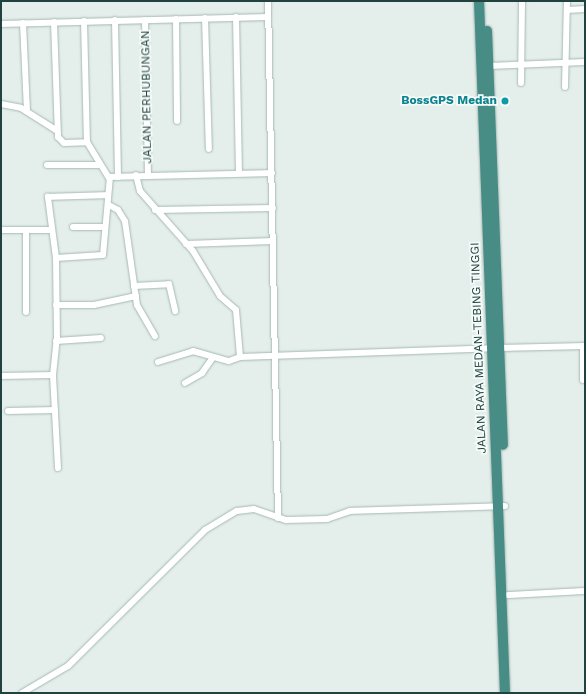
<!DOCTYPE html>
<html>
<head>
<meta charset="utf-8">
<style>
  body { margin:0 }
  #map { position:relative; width:586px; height:694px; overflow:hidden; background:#e4efeb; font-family:"Work Sans",sans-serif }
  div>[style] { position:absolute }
  .roads { filter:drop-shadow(0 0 1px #a6b8b4) drop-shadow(0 0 1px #a6b8b4) }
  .minor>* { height:6px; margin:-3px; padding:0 3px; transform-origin:3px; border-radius:3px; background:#fff }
  .trunk>* { height:10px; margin:-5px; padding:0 5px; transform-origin:5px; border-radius:5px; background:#488c86 }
  .dots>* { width:11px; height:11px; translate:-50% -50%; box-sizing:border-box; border:2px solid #f5fbf9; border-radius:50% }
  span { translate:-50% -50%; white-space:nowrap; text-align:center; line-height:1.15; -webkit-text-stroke:3.5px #f5fbf9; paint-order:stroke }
  .street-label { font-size:12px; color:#21423e }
  .culture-label { font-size:12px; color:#0d838f; font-weight:700 }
  .right { translate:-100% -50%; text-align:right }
  .frame { position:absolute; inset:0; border:2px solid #21423e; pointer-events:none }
</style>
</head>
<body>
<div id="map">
  <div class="roads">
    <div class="minor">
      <div style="left:268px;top:1px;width:517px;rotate:88.89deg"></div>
      <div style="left:567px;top:10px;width:18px;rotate:-3deg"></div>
      <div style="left:236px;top:17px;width:156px;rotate:88.9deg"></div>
      <div style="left:205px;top:18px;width:131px;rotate:88.3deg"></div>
      <div style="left:176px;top:19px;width:102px;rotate:89.4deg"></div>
      <div style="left:115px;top:20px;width:157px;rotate:88.9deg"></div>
      <div style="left:145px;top:20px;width:155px;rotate:88.9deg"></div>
      <div style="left:84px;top:21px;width:121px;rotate:88.6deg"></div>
      <div style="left:87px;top:142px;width:42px;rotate:58.6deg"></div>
      <div style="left:54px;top:22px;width:115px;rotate:88deg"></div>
      <div style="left:58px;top:137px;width:8px;rotate:45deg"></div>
      <div style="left:64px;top:143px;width:23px;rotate:-2deg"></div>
      <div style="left:23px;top:23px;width:88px;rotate:87.4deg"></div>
      <div style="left:1px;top:24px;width:267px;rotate:-1.5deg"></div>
      <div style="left:489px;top:66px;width:96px;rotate:-2.4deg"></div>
      <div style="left:521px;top:83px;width:82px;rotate:-89.3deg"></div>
      <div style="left:565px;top:87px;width:86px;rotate:-88.7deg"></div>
      <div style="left:1px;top:104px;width:20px;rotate:11deg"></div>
      <div style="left:21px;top:108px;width:41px;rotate:32.2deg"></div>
      <div style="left:47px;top:165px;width:53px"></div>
      <div style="left:136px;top:175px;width:16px;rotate:76deg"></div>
      <div style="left:140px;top:191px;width:80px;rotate:48.5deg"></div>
      <div style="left:193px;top:251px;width:52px;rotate:59deg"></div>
      <div style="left:220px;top:296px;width:21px;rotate:41deg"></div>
      <div style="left:236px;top:310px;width:47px;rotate:85.1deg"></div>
      <div style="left:240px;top:357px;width:252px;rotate:-2deg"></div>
      <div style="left:109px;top:205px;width:10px;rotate:29deg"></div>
      <div style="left:118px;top:210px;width:13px;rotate:58deg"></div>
      <div style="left:125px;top:221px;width:85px;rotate:81.9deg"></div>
      <div style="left:137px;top:305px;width:36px;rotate:60deg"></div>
      <div style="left:155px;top:210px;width:118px;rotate:-1deg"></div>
      <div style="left:73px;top:227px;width:31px"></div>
      <div style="left:1px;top:230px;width:50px"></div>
      <div style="left:26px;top:232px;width:80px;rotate:90deg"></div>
      <div style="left:186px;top:244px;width:87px;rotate:-2deg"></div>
      <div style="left:56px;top:258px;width:47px;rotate:-3.7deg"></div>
      <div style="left:103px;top:255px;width:78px;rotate:-84.9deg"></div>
      <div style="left:110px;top:177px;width:162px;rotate:-1.4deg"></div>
      <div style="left:134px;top:286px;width:35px;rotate:-3deg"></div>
      <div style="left:169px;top:284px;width:28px;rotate:77deg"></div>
      <div style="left:56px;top:305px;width:38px"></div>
      <div style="left:94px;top:305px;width:43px;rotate:-12.1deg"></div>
      <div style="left:56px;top:341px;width:45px;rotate:-3.8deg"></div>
      <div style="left:583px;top:346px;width:34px;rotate:90deg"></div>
      <div style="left:499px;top:348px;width:86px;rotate:-1.3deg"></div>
      <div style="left:158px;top:362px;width:37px;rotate:-17deg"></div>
      <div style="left:193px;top:351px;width:37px;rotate:16deg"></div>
      <div style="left:229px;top:361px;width:12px;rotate:-20deg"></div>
      <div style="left:1px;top:376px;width:52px;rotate:-1.1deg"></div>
      <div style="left:185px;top:383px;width:20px;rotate:-30deg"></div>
      <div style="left:202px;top:373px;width:19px;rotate:-55deg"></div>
      <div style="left:8px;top:411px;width:47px;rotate:-1.2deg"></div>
      <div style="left:58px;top:468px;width:93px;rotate:-93.1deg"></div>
      <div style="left:53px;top:375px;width:36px;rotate:-84deg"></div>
      <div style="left:57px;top:339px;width:81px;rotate:-90.7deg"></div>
      <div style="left:56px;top:258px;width:62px;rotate:-97.5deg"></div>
      <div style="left:48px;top:197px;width:60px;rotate:-1.9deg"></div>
      <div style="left:508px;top:595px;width:77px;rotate:-3deg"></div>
      <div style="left:22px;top:693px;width:53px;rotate:-30.4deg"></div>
      <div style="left:68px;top:666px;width:193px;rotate:-44.8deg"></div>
      <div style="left:205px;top:530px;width:37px;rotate:-31deg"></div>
      <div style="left:237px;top:511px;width:17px;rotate:-7deg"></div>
      <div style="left:254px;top:509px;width:34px;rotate:19deg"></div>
      <div style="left:286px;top:520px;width:41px;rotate:-1.4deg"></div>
      <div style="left:327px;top:519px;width:24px;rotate:-19deg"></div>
      <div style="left:350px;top:511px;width:155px;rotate:-1.8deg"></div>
    </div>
    <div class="trunk">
      <div style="left:479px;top:1px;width:692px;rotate:87.85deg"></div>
      <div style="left:487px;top:31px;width:414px;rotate:87.8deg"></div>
    </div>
  </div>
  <div class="dots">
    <div style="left:505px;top:101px;background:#0f9aa8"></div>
  </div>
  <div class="street-label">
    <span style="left:147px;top:97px;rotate:-91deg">JALAN PERHUBUNGAN</span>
    <span style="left:479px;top:348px;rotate:-92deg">JALAN RAYA MEDAN-TEBING TINGGI</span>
  </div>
  <div class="culture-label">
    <span class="right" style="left:497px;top:101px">BossGPS Medan</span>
  </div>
  <div class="frame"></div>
</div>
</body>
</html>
